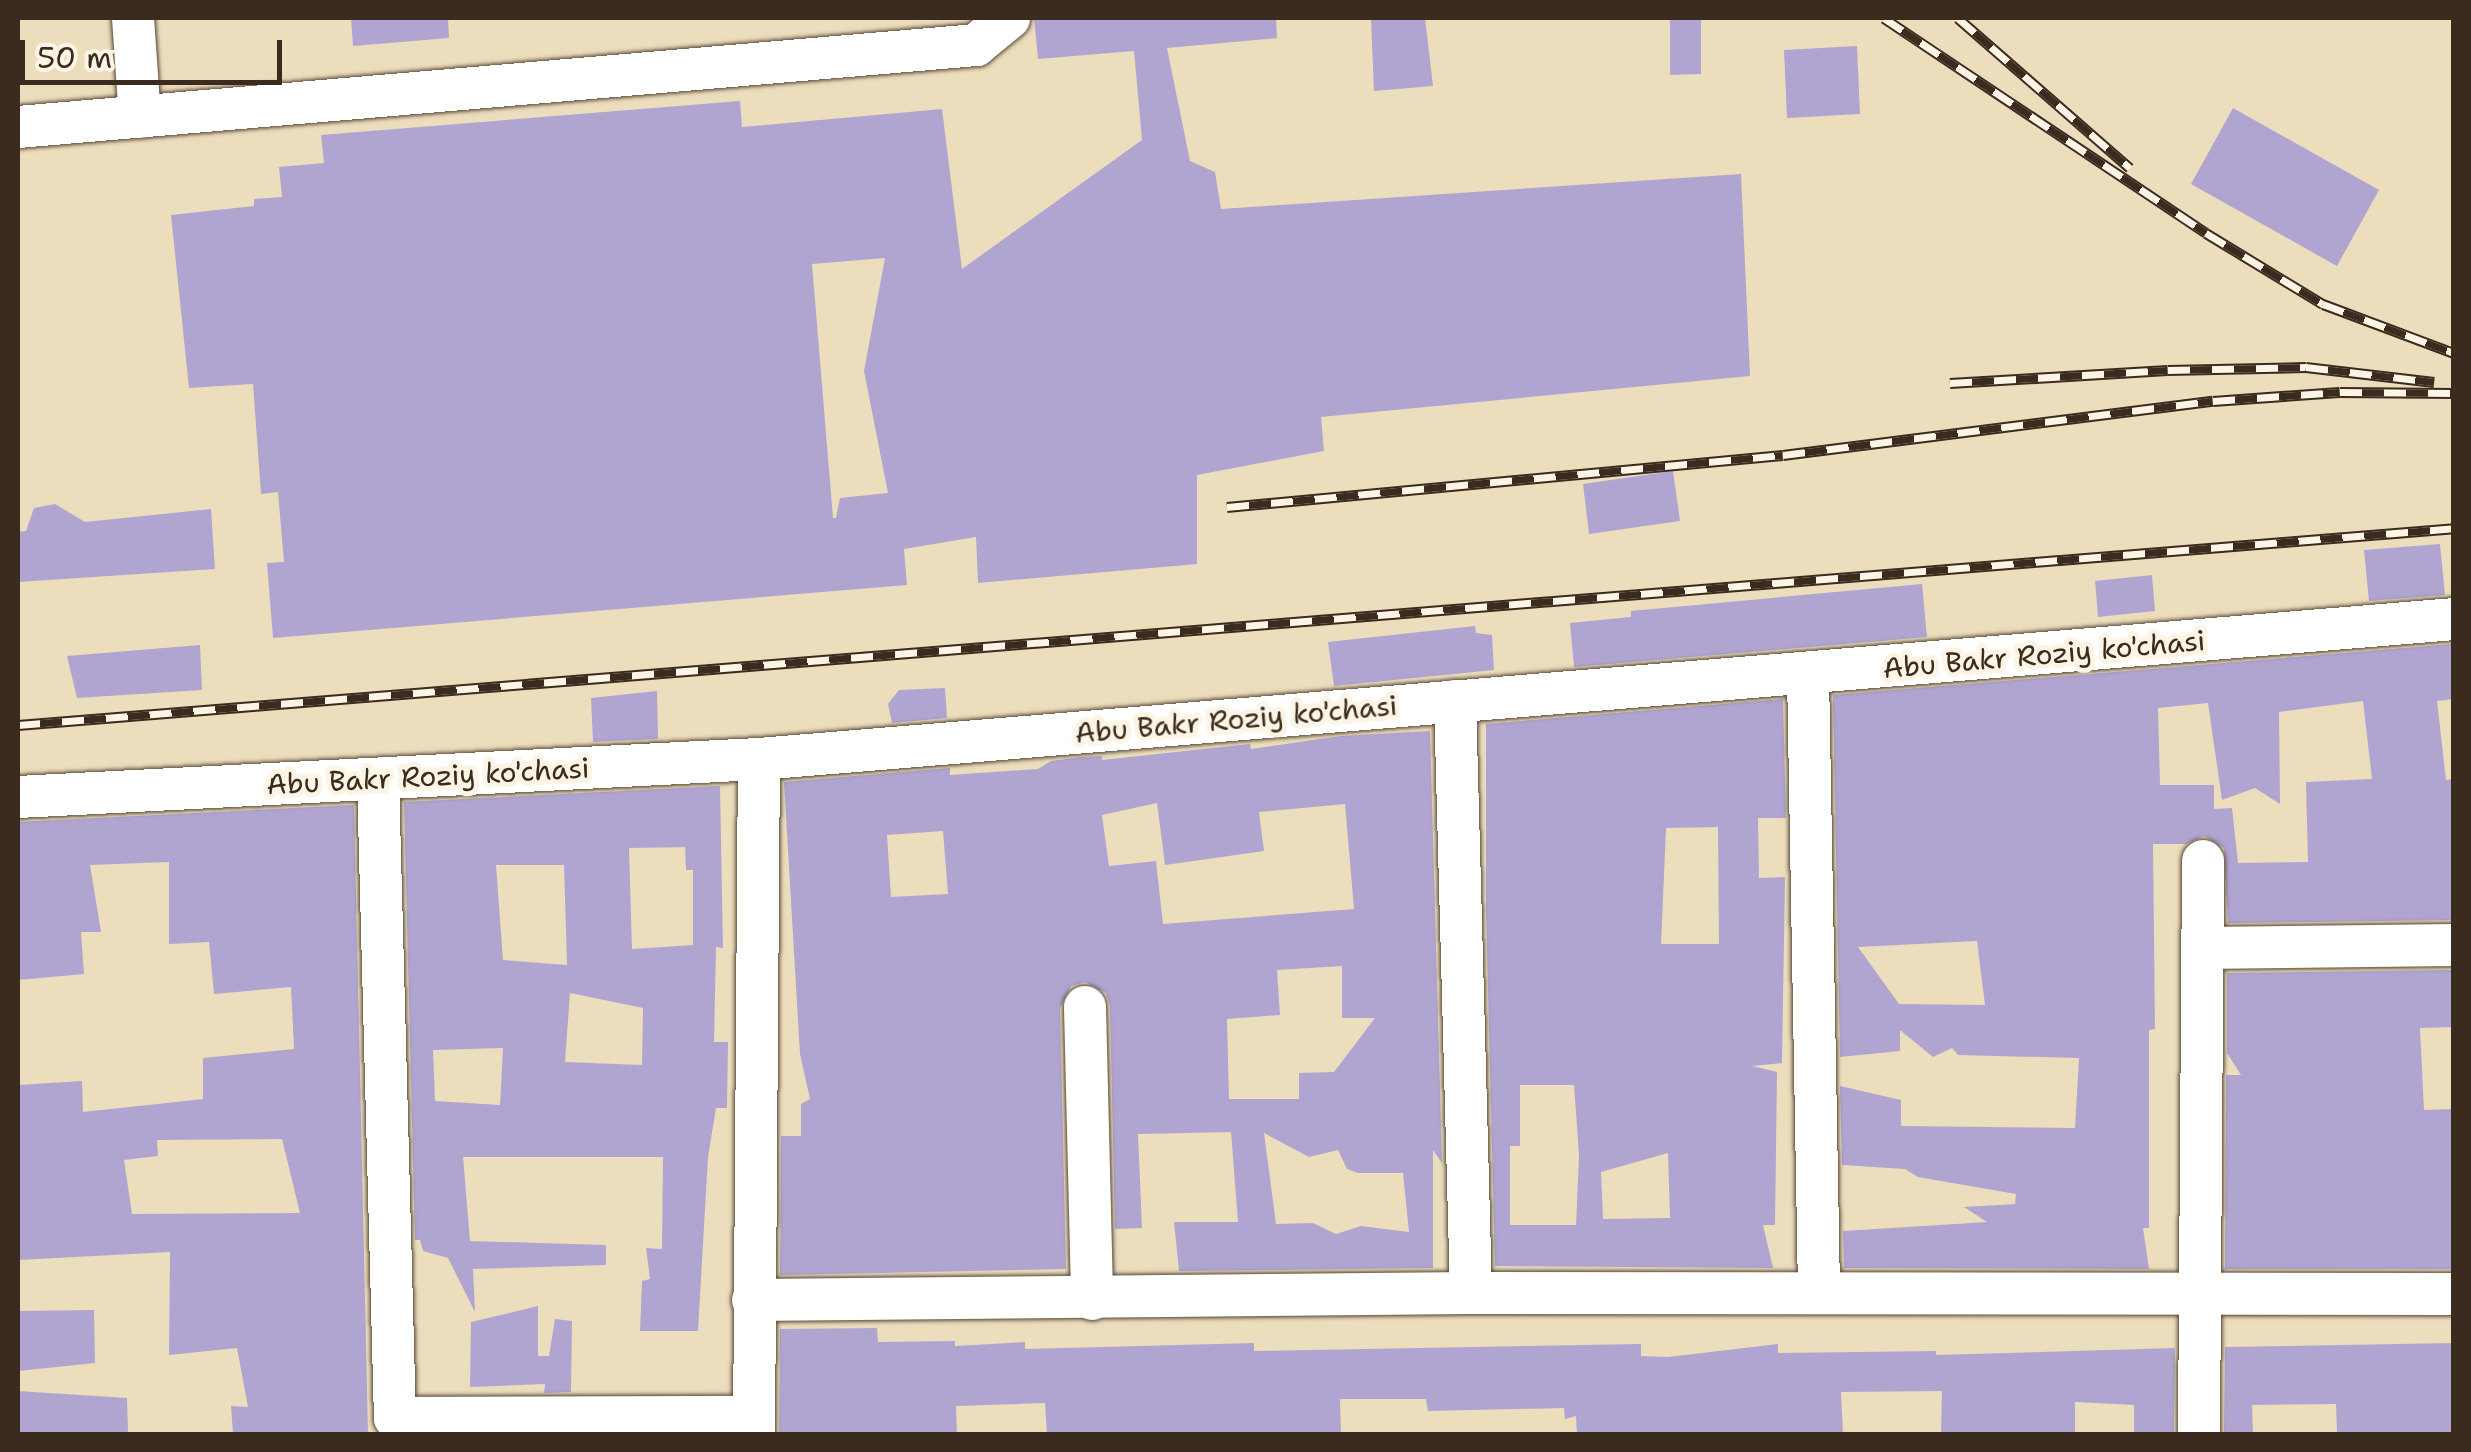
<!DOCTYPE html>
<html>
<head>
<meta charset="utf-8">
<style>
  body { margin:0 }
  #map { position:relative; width:2471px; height:1452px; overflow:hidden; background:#ecdebc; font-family:"Shantell Sans",sans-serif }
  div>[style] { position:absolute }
  .building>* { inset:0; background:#b0a5d1 }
  .roads { filter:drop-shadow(0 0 2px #564536) drop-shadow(0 0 2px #564536) }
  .minor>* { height:42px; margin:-21px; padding:0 21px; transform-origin:21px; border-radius:21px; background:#fff }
  .rail>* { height:11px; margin-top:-5.5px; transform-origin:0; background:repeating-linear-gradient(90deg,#fcf5e5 0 22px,#3b2a1e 0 44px); box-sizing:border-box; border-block:2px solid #3b2a1e }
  span { translate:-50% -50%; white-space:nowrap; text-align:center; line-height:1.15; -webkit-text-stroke:10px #fcf5e5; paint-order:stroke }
  .street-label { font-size:28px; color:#3b2a1e }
  .frame { position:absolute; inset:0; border:20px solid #3b2a1e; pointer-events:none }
  .scale { position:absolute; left:20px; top:40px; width:262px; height:45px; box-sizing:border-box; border:5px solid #3b2a1e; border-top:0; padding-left:12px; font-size:30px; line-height:35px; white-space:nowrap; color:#3b2a1e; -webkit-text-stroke:8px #fcf5e5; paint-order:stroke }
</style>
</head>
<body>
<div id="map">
  <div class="building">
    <div style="clip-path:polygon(351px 18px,448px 18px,449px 38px,353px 46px)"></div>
    <div style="clip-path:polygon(evenodd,1034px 18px,1276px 18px,1277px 38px,1167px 48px,1190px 161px,1215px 172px,1221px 209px,1741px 174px,1750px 376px,1321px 417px,1324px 451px,1197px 475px,1197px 564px,978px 583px,976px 537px,904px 549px,907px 585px,273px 638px,267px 563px,284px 562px,278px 492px,261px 494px,253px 384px,189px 388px,171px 215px,254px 206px,254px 199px,282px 197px,279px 167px,324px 163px,321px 135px,740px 101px,742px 127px,942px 109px,962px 269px,1142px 140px,1134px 51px,1038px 59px,1034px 18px,885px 258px,864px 371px,888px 493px,840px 498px,836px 518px,833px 518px,812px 264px,885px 258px)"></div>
    <div style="clip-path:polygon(1371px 18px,1425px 18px,1433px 86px,1374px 91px)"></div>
    <div style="clip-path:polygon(1670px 18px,1701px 18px,1701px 74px,1670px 75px)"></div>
    <div style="clip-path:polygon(1857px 46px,1860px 114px,1787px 118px,1784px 50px)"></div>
    <div style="clip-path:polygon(2233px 108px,2379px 190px,2337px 266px,2191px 184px)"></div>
    <div style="clip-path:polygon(1673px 471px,1680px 521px,1589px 534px,1583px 484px)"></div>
    <div style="clip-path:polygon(55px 504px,85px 522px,211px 509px,215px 569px,18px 582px,18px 532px,26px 531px,34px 508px)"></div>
    <div style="clip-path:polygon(2440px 544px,2445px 595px,2369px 601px,2364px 550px)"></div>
    <div style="clip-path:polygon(2152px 575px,2155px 611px,2098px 617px,2095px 581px)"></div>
    <div style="clip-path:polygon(1922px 584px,1927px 637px,1574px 667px,1570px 623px,1631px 617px,1631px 611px)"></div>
    <div style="clip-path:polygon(1475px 626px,1476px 633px,1492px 635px,1494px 670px,1334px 686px,1328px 642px)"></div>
    <div style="clip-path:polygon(evenodd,2454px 644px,2454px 699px,2437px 701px,2446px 780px,2454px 779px,2454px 920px,2228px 923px,2224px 848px,2204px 836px,2186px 844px,2153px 844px,2155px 1029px,2149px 1030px,2149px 1228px,2143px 1228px,2149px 1269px,1844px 1268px,1843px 1231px,1987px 1222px,1964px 1207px,2015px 1204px,2016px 1194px,1918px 1177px,1905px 1169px,1842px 1165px,1840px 1086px,1901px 1100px,1901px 1126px,2075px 1128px,2079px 1058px,1958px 1055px,1952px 1048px,1933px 1057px,1900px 1030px,1900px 1051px,1840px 1057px,1833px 695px,2454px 644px,2363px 701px,2372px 779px,2306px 782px,2308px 862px,2238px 863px,2232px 808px,2214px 809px,2214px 785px,2160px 785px,2158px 708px,2208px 703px,2222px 800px,2255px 788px,2280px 804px,2279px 712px,2363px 701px,2454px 644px,1977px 941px,1985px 1005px,1899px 1004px,1858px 947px,1977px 941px)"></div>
    <div style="clip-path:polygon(200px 645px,202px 690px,77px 698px,67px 656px)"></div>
    <div style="clip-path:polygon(945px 688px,947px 718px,892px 723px,888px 704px,899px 690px)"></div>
    <div style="clip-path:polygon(657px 691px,658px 739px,593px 742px,591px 698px)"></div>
    <div style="clip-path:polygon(evenodd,1783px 699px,1786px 818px,1758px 818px,1759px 878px,1785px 877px,1782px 1063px,1752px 1066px,1777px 1072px,1775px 1225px,1763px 1225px,1773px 1268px,1495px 1266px,1486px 910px,1486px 724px,1783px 699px,1718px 827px,1719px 944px,1661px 944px,1666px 828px,1718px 827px,1783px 699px,1520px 1085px,1574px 1085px,1579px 1155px,1576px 1225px,1510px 1225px,1510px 1146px,1520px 1146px,1520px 1085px,1783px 699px,1668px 1153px,1670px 1218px,1603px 1219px,1601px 1172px,1668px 1153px)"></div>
    <div style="clip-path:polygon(evenodd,1430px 731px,1442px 1163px,1433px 1150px,1433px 1268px,1179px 1271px,1174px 1222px,1238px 1222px,1231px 1132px,1138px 1134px,1142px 1228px,1115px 1229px,1110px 1006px,1106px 993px,1085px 982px,1071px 986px,1060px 1008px,1066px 1269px,780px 1275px,781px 1136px,801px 1136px,801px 1104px,810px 1099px,800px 1054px,784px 782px,950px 768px,950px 775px,1038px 769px,1051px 761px,1081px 757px,1102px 756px,1102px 760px,1250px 744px,1251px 749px,1341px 736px,1430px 731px,1157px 803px,1165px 865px,1264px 851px,1259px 812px,1345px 804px,1354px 909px,1163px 924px,1156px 861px,1109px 866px,1102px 815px,1157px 803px,1430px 731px,943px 831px,948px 894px,891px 897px,887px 835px,943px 831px,1430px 731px,1342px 966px,1342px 1018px,1375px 1018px,1334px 1072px,1299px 1073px,1299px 1099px,1229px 1099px,1227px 1019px,1280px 1015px,1277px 970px,1342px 966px,1430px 731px,1264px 1133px,1309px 1157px,1338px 1150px,1347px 1169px,1358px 1173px,1403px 1173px,1409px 1232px,1361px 1226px,1336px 1234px,1313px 1223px,1276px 1224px,1264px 1133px)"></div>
    <div style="clip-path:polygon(evenodd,720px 786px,723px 948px,716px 947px,714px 1042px,728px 1042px,727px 1108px,716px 1108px,708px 1157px,698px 1331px,640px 1331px,642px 1281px,650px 1279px,646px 1248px,662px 1249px,663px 1157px,463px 1157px,470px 1241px,606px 1245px,606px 1265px,473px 1269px,475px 1312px,448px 1258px,423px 1251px,420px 1240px,415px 1240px,404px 802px,720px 786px,685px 847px,686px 870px,693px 870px,693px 945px,632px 949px,629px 848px,685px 847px,720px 786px,496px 865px,564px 865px,567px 965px,503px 960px,496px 865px,720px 786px,570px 993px,643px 1008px,642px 1065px,565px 1062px,570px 993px,720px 786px,503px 1048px,500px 1105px,435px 1101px,433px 1050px,503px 1048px)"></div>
    <div style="clip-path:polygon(evenodd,354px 805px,368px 1434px,233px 1434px,231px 1406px,248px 1407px,237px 1348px,169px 1355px,170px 1252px,18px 1260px,18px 1085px,82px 1081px,83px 1112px,203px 1099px,203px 1058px,294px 1049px,291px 987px,214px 994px,209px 942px,169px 944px,169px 862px,90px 865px,101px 932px,81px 932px,84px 974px,18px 980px,18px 822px,354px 805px,282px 1139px,300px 1213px,132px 1214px,124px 1160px,158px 1156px,157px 1140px,282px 1139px)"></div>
    <div style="clip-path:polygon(2454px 970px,2454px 1027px,2420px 1028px,2424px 1110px,2454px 1109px,2454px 1269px,2225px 1269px,2226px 1075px,2241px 1075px,2227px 1053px,2227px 973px)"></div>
    <div style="clip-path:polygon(538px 1306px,538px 1356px,549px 1356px,555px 1319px,572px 1321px,571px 1392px,544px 1393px,545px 1384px,470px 1387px,471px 1322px)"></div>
    <div style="clip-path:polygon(94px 1310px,95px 1363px,18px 1371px,18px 1311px)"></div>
    <div style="clip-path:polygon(877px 1328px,878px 1342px,955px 1341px,955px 1346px,1025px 1342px,1025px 1349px,1254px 1343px,1254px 1351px,1641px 1344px,1641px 1356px,1668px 1357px,1778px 1344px,1778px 1353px,1936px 1351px,1936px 1355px,2175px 1348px,2174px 1434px,2134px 1434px,2134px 1405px,2075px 1402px,2075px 1434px,1941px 1434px,1942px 1391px,1841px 1392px,1843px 1434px,1577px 1434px,1576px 1416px,1565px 1419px,1564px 1408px,1428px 1411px,1426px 1399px,1340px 1399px,1341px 1434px,1047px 1434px,1045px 1403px,956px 1406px,957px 1434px,779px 1434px,780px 1329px)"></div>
    <div style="clip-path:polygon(2454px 1343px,2454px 1434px,2337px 1434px,2336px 1404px,2252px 1405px,2253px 1434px,2224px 1434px,2225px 1347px)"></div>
    <div style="clip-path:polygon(18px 1391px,127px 1398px,128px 1434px,18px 1434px)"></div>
  </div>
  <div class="roads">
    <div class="minor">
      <div style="left:133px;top:18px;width:99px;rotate:86deg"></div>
      <div style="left:18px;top:127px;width:962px;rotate:-4.89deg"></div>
      <div style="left:976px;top:45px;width:43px;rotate:-39.3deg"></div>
      <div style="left:1808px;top:673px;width:620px;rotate:88.98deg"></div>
      <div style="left:1455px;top:701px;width:592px;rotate:88.45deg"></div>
      <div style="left:378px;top:779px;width:639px;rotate:88.48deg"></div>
      <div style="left:395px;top:1418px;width:358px;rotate:-0.2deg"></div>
      <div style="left:18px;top:797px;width:742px;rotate:-2.94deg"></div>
      <div style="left:759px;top:759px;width:1701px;rotate:-4.72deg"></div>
      <div style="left:2203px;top:948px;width:251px;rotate:-0.7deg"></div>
      <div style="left:1085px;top:1007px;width:292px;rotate:88.6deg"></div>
      <div style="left:753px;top:1300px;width:718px;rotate:-0.56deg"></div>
      <div style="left:1471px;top:1293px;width:983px;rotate:0.06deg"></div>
      <div style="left:754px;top:1434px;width:675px;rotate:-89.58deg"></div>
      <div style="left:2199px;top:1434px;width:573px;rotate:-89.6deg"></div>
    </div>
  </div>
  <div class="rail">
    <div style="left:1884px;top:18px;width:387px;rotate:33.7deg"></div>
    <div style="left:2206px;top:233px;width:137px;rotate:31.3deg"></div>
    <div style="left:2323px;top:304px;width:140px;rotate:20.5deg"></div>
    <div style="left:1958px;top:18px;width:228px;rotate:41.1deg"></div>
    <div style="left:1950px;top:383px;width:218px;rotate:-3.4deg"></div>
    <div style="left:2168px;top:370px;width:138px;rotate:-1.2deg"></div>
    <div style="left:2306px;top:367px;width:129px;rotate:6.7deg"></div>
    <div style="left:1227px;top:507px;width:558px;rotate:-5.34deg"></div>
    <div style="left:1783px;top:455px;width:433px;rotate:-7.2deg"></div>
    <div style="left:2213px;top:401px;width:127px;rotate:-4.1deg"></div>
    <div style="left:2340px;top:392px;width:114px;rotate:0.5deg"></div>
    <div style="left:18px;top:725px;width:2444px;rotate:-4.62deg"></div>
  </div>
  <div class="street-label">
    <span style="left:2044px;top:654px;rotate:-5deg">Abu Bakr Roziy ko'chasi</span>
    <span style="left:1236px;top:719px;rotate:-5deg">Abu Bakr Roziy ko'chasi</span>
    <span style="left:428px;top:776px;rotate:-3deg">Abu Bakr Roziy ko'chasi</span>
  </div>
  <div class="frame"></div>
  <div class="scale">50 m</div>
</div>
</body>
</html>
